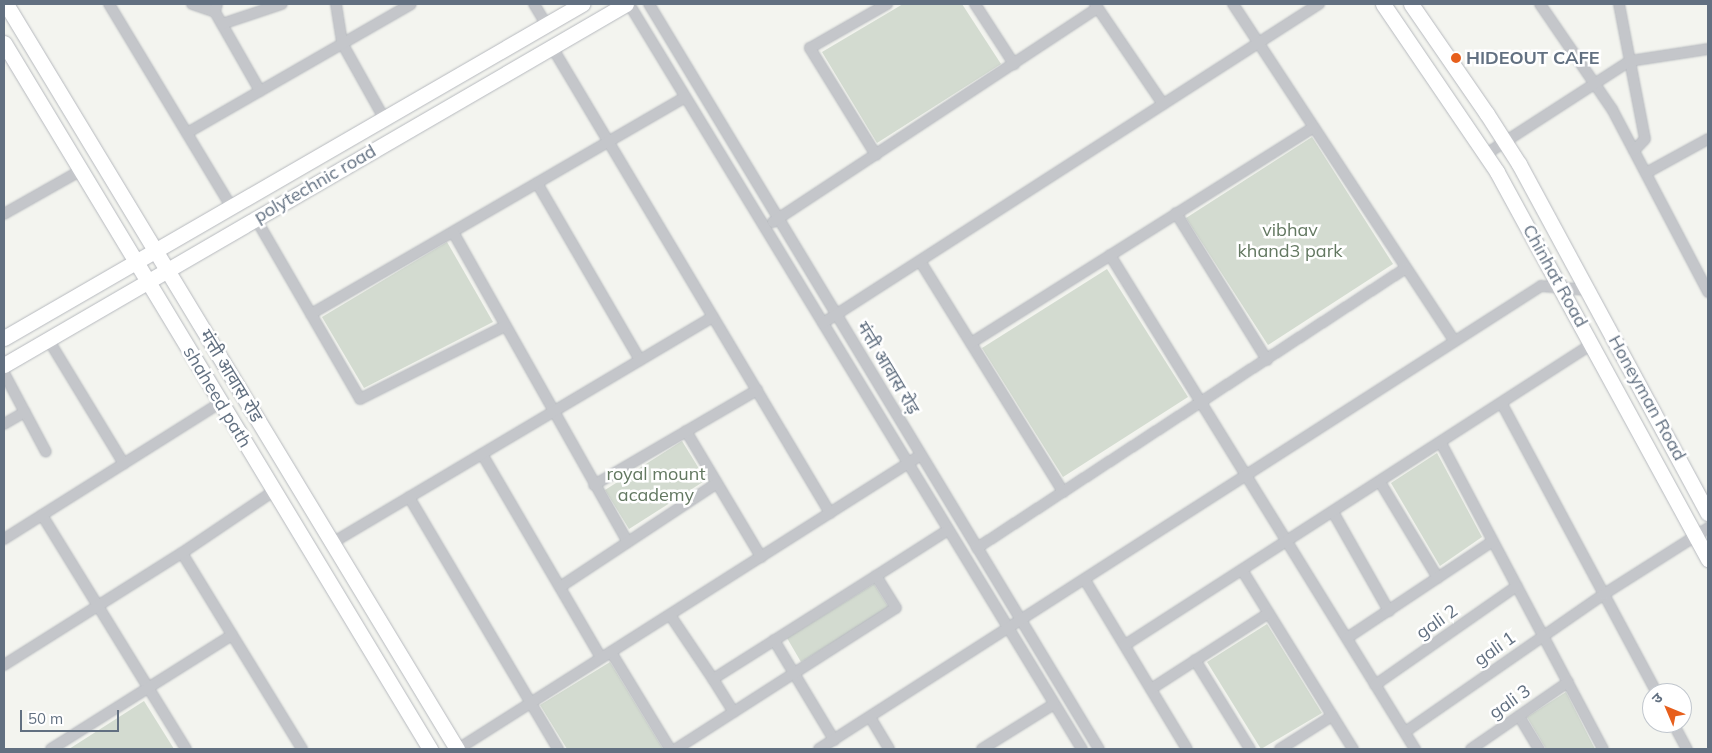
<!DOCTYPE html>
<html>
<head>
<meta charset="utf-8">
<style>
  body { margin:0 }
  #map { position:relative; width:1712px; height:753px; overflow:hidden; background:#f3f4ef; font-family:Mulish,"Noto Sans Devanagari",sans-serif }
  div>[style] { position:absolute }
  .green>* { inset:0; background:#d3dbd0 }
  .roads { filter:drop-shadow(0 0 1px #b6b9be) drop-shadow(0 0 1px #b6b9be) }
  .street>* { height:10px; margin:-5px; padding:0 5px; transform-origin:5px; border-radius:5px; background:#c4c6ca }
  .secondary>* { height:15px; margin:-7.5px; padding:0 7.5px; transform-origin:7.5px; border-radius:7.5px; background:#fff }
  .dots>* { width:14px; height:14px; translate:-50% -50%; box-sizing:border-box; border:2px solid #fff; border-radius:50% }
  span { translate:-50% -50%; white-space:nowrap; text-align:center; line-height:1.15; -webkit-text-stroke:5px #fff; paint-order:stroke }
  .poi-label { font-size:18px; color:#627081; font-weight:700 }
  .left { translate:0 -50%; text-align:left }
  .street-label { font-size:18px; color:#627081 }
  .park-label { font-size:18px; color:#637861 }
  .frame { position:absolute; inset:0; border:5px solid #627081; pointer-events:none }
  .north { position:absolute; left:1642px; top:683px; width:50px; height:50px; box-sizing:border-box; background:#fff; border:1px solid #c0c6cd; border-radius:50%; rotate:315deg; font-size:14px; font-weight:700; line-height:20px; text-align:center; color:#627081 }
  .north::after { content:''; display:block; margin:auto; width:18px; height:22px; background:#e75f1c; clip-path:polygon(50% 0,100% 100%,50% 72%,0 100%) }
  .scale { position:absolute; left:20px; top:710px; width:99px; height:22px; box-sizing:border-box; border:2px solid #627081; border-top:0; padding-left:6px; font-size:15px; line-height:18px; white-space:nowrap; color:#627081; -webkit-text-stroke:4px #fff; paint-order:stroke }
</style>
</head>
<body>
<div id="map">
  <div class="green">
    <div style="clip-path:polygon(903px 4px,962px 4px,1001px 64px,877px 143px,822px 52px)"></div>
    <div style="clip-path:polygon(1312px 137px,1393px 264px,1268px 345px,1186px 218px)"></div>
    <div style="clip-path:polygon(447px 242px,493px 322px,364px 388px,322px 317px)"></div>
    <div style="clip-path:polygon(1107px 269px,1188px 397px,1063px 477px,982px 348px)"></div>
    <div style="clip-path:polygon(682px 441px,706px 480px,629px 529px,605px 490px)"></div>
    <div style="clip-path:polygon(1437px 453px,1482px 537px,1440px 566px,1391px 483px)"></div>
    <div style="clip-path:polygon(874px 584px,889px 608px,801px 662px,787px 638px)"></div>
    <div style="clip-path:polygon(1267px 624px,1322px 713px,1261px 749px,1207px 662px)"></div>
    <div style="clip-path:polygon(610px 662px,663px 749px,567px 749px,540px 705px)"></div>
    <div style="clip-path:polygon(1566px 692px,1595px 749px,1546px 749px,1527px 717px)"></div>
    <div style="clip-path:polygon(144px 701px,174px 749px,69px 749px)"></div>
  </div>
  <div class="roads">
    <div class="street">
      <div style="left:109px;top:4px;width:236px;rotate:58.9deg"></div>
      <div style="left:192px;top:4px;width:24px;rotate:19deg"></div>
      <div style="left:217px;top:4px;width:8px;rotate:104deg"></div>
      <div style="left:215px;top:12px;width:91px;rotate:60.3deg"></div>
      <div style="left:336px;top:4px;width:39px;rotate:81deg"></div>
      <div style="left:342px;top:43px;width:86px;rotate:60.8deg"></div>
      <div style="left:534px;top:4px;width:23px;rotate:59deg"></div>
      <div style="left:629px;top:4px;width:872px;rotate:58.7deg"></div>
      <div style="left:649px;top:4px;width:870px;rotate:58.87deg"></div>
      <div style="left:975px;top:4px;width:72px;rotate:57deg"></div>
      <div style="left:1095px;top:4px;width:121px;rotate:55.8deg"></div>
      <div style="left:1233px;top:4px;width:403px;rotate:56.7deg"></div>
      <div style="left:1540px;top:4px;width:127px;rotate:55.6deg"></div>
      <div style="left:1612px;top:109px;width:207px;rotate:62.3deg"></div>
      <div style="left:1619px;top:4px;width:137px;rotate:79.1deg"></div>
      <div style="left:1645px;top:139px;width:16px;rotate:133deg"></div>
      <div style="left:222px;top:24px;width:63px;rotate:-18.4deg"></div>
      <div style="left:552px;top:47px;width:543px;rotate:59.18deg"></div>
      <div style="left:187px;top:133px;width:258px;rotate:-29.9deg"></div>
      <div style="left:1486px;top:154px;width:171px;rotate:-32.9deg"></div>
      <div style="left:1630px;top:61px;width:79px;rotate:-8.7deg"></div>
      <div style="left:876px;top:155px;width:126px;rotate:-121.7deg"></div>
      <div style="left:810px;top:48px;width:89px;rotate:-29.7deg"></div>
      <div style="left:1646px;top:173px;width:71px;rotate:-28.7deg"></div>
      <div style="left:537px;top:183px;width:205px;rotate:59.8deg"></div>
      <div style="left:1176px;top:213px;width:173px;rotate:58.2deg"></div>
      <div style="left:4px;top:214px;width:87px;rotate:-29.5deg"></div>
      <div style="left:256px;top:219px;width:110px;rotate:59.9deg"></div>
      <div style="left:311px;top:314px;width:432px;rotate:-30.1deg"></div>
      <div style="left:773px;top:222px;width:389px;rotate:-33.4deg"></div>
      <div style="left:453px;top:232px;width:356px;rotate:60.6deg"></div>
      <div style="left:1110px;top:255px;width:581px;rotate:58.31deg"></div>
      <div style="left:920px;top:261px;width:272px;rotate:58.2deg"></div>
      <div style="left:311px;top:314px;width:98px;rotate:60deg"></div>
      <div style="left:360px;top:399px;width:162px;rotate:-26.7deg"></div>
      <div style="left:823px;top:323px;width:590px;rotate:-32.75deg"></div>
      <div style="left:48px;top:339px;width:146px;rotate:58.7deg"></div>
      <div style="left:971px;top:343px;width:405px;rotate:-32.2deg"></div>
      <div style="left:4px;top:373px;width:89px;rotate:62deg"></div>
      <div style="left:1502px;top:404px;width:328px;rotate:61.8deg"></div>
      <div style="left:4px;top:424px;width:24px;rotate:-30deg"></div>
      <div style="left:686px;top:431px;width:147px;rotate:59.2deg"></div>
      <div style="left:1441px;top:443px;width:346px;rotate:62.1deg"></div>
      <div style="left:482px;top:454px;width:236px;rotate:59.7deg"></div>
      <div style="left:1380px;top:482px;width:112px;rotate:58.9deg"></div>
      <div style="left:594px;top:485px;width:189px;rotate:-30.2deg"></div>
      <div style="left:409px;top:497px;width:293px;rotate:59.4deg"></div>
      <div style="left:1333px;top:512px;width:114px;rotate:60.5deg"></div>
      <div style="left:42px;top:515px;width:275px;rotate:58.4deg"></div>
      <div style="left:4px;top:539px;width:255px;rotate:-32.2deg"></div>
      <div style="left:332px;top:543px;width:443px;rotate:-30.7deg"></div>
      <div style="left:977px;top:548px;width:512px;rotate:-33.13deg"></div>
      <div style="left:182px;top:553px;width:230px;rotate:58.5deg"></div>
      <div style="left:1242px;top:570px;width:211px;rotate:58.2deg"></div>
      <div style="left:876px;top:576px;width:85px;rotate:-32.6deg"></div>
      <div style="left:1085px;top:580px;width:197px;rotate:58.9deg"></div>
      <div style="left:560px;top:587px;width:188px;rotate:-33.5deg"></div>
      <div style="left:670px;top:615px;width:77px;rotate:56.1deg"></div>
      <div style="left:1347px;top:638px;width:175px;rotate:-33.6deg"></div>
      <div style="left:774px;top:640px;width:117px;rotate:59deg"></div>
      <div style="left:1125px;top:645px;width:556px;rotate:-32.8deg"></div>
      <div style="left:611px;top:652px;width:114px;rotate:58.7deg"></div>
      <div style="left:1195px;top:660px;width:105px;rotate:58.3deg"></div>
      <div style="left:4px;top:665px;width:210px;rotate:-32.2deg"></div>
      <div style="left:182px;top:553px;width:111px;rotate:-34deg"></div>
      <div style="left:1375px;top:685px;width:173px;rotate:-34.9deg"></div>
      <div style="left:1151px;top:689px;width:140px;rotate:-32.8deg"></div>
      <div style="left:1519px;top:716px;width:39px;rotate:59deg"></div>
      <div style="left:870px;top:717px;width:37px;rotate:59deg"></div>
      <div style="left:1673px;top:723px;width:30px;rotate:62deg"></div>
      <div style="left:1405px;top:732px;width:242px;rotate:-34.7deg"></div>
      <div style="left:1604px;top:594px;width:123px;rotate:-32.4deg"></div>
      <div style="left:51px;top:749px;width:214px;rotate:-32.2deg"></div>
      <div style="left:458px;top:749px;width:548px;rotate:-32.42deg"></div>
      <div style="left:676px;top:749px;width:261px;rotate:-32.7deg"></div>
      <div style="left:896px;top:608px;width:38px;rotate:-122deg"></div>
      <div style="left:876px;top:576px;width:193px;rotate:147.7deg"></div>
      <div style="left:713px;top:679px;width:39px;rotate:58deg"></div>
      <div style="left:819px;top:749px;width:858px;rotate:-32.67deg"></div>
      <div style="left:1541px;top:286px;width:46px;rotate:5deg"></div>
      <div style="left:982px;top:749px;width:85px;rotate:-32deg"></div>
      <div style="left:1280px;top:749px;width:62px;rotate:-32.4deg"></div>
      <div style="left:1471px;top:749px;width:118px;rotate:-34.6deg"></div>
    </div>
    <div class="secondary">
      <div style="left:6px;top:4px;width:871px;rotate:58.81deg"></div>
      <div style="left:1383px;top:4px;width:203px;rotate:55.8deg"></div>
      <div style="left:1497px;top:172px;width:441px;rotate:61.4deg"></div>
      <div style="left:1411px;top:4px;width:134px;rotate:55.4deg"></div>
      <div style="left:1487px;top:114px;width:59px;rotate:57.4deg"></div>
      <div style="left:1519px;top:164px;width:397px;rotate:61.6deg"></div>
      <div style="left:4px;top:43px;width:825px;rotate:58.89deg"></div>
      <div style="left:4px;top:338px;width:668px;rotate:-30.02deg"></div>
      <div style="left:4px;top:365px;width:719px;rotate:-30.13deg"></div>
    </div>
  </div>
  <div class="dots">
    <div style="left:1456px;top:58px;background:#e75f1c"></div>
  </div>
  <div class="poi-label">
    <span class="left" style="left:1466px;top:58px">HIDEOUT CAFE</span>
  </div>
  <div class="street-label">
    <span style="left:315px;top:184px;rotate:-30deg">polytechnic road</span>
    <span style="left:1555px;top:276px;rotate:61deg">Chinhat Road</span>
    <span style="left:888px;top:368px;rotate:59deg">मंत्ती आवास रोड़</span>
    <span style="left:231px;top:376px;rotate:59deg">मंत्ती आवास रोड</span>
    <span style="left:217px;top:397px;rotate:59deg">shaheed path</span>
    <span style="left:1647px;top:398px;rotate:61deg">Honeyman Road</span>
    <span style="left:1437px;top:622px;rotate:-35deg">gali 2</span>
    <span style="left:1495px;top:649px;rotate:-35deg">gali 1</span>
    <span style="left:1510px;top:702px;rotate:-35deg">gali 3</span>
  </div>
  <div class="park-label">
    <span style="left:1290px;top:241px">vibhav<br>khand3 park</span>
    <span style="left:656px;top:485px">royal mount<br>academy</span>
  </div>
  <div class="frame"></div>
  <div class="north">उ</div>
  <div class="scale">50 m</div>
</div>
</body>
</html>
